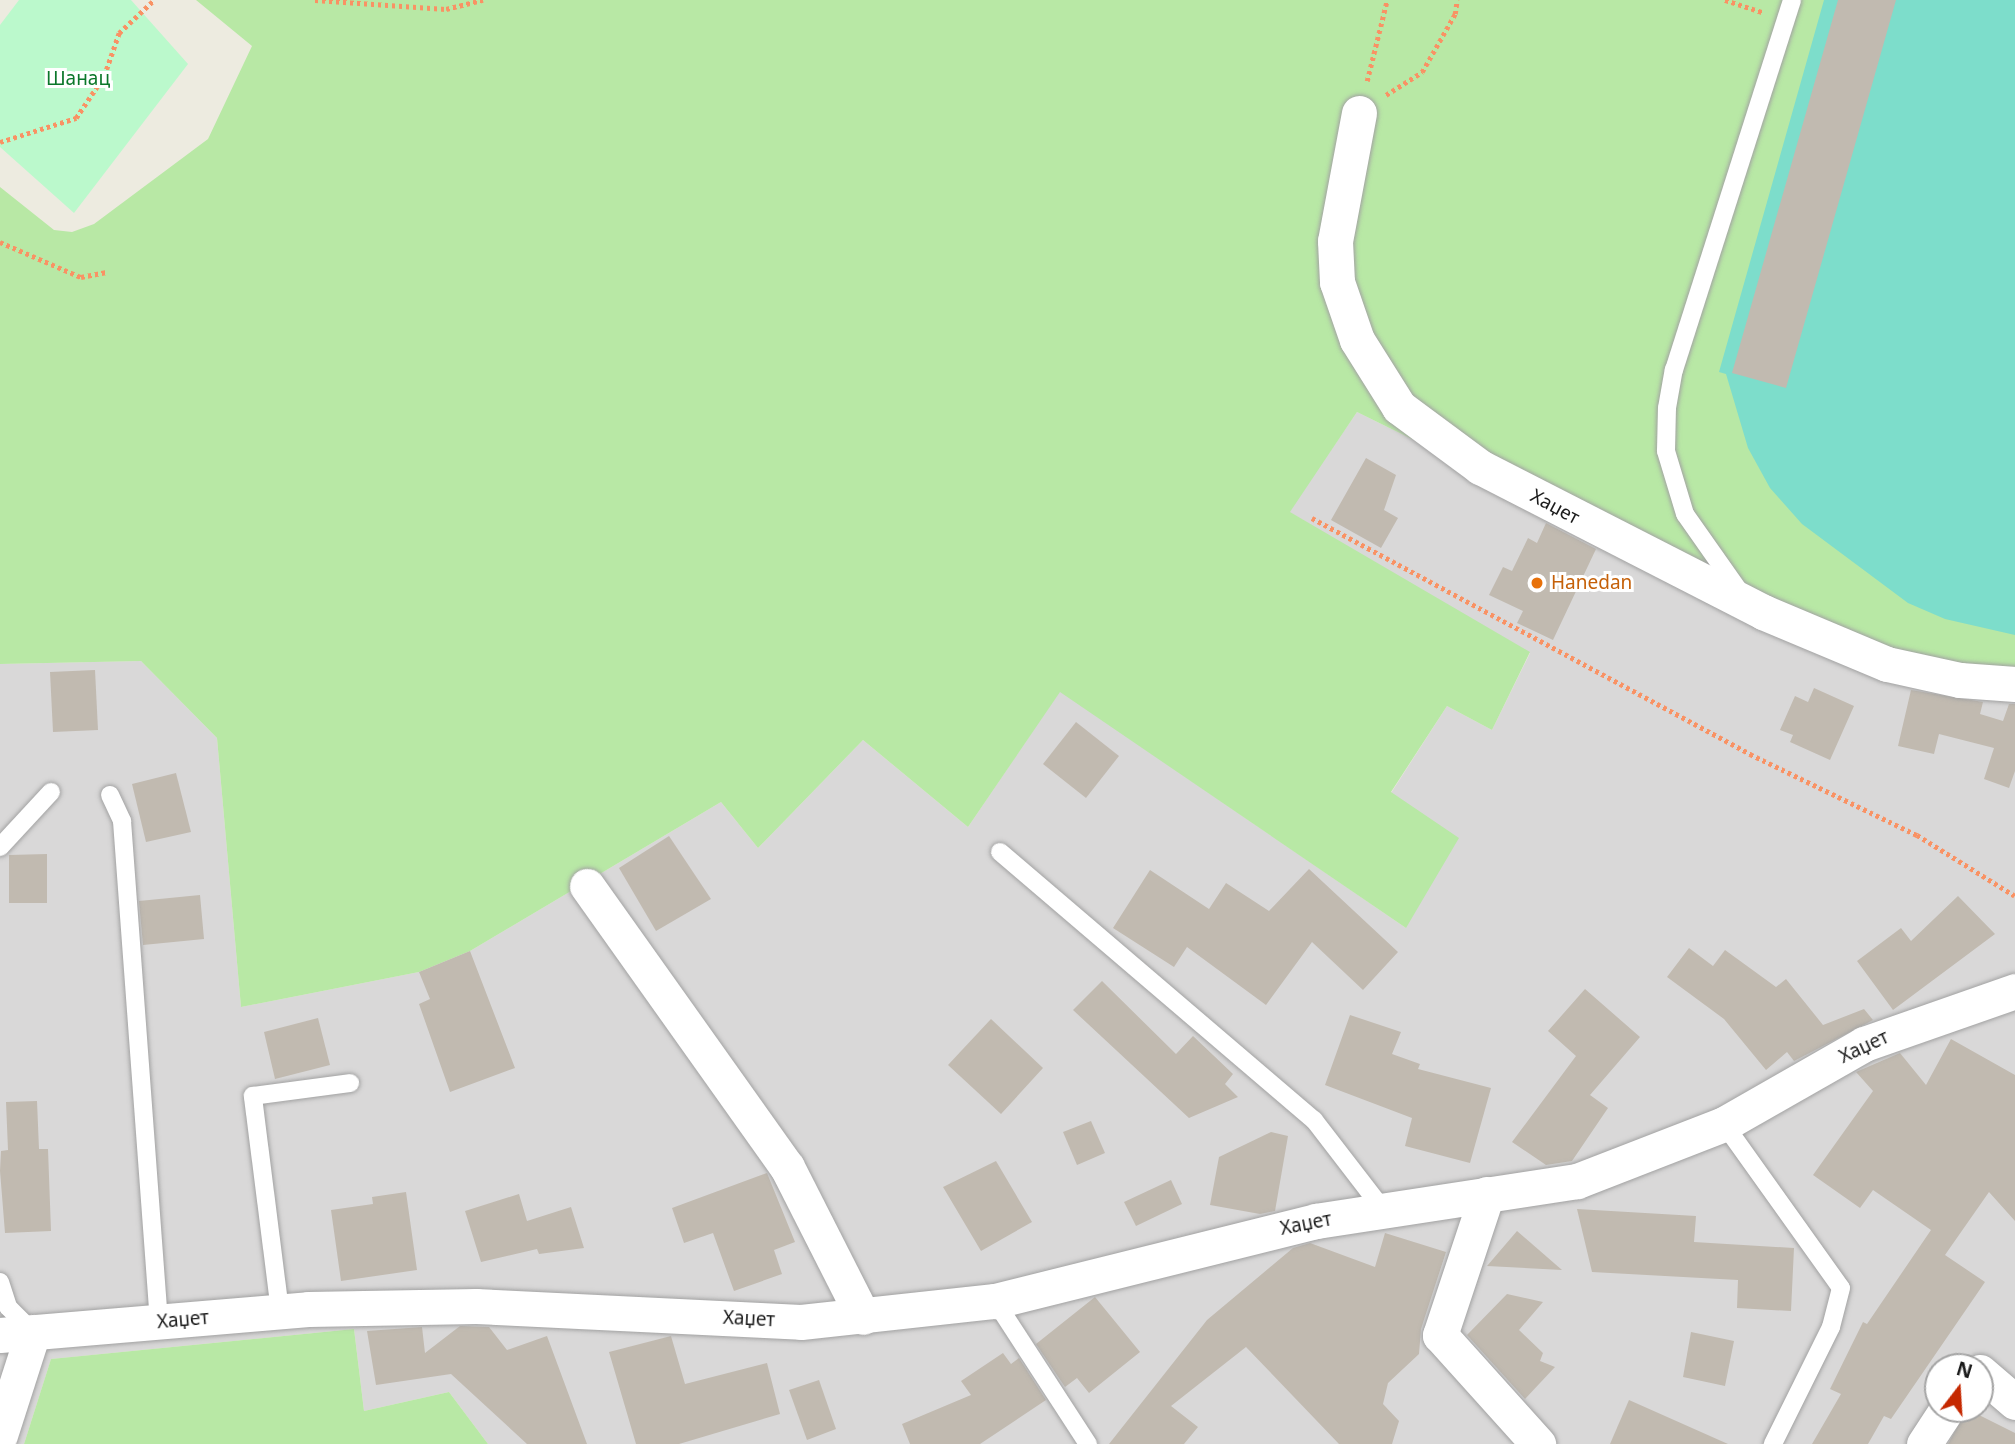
<!DOCTYPE html>
<html>
<head>
<meta charset="utf-8">
<style>
  body { margin:0 }
  #map { position:relative; width:2015px; height:1444px; overflow:hidden; background:#edebe0; font-family:"Noto Sans",sans-serif }
  div>[style] { position:absolute }
  .residential>* { inset:0; background:#d9d8d8 }
  .grass>* { inset:0; background:#b8e8a5 }
  .park>* { inset:0; background:#bbf9cc }
  .pitch>* { inset:0; background:#7dddcb }
  .building>* { inset:0; background:#c1bab0 }
  .path>* { height:4.5px; margin-top:-2.25px; transform-origin:0; background:repeating-linear-gradient(90deg,#f99264 0 3.5px,transparent 0 7px) }
  .roads { filter:drop-shadow(0 0 2px #a2a2a2) drop-shadow(0 0 2px #a2a2a2) }
  .service>* { height:18px; margin:-9px; padding:0 9px; transform-origin:9px; border-radius:9px; background:#fff }
  .minor>* { height:35px; margin:-17.5px; padding:0 17.5px; transform-origin:17.5px; border-radius:17.5px; background:#fff }
  .dots>* { width:19px; height:19px; translate:-50% -50%; box-sizing:border-box; border:4px solid #fff; border-radius:50% }
  span { translate:-50% -50%; white-space:nowrap; text-align:center; line-height:1.15; -webkit-text-stroke:6px #fff; paint-order:stroke }
  .park-label { font-size:19px; color:#0b772a }
  .street-label { font-size:19px; color:#1b1b1b }
  .food-label { font-size:19px; color:#c56008 }
  .left { translate:0 -50%; text-align:left }
  .north { position:absolute; left:1924px; top:1353px; width:70px; height:70px; box-sizing:border-box; background:#fff; border:2px solid #a4a4a4; border-radius:50%; rotate:17deg; font-size:19px; font-weight:700; line-height:28px; text-align:center; color:#1b1b1b }
  .north::after { content:''; display:block; margin:auto; width:24px; height:32px; background:#c52800; clip-path:polygon(50% 0,100% 100%,50% 72%,0 100%) }
</style>
</head>
<body>
<div id="map">
  <div class="residential">
    <div style="clip-path:polygon(evenodd,1357px 412px,1763px 612px,2015px 684px,2015px 1444px,488px 1444px,449px 1392px,364px 1411px,354px 1329px,51px 1359px,24px 1444px,0 1444px,0 664px,141px 661px,217px 738px,241px 1007px,419px 972px,470px 951px,721px 802px,758px 848px,863px 740px,968px 827px,1060px 691px,1406px 928px,1391px 793px,1447px 706px,1492px 730px,1530px 653px,1289px 512px,1357px 412px,1938px 1367px,1980px 1367px,1980px 1409px,1938px 1409px,1938px 1367px)"></div>
  </div>
  <div class="grass">
    <div style="clip-path:polygon(196px 0,2015px 0,2015px 684px,1763px 612px,1357px 412px,1290px 512px,1530px 652px,1492px 730px,1447px 706px,1391px 792px,1459px 838px,1406px 928px,1060px 692px,968px 827px,863px 740px,758px 848px,721px 802px,470px 951px,419px 972px,241px 1007px,217px 738px,141px 661px,0 664px,0 187px,54px 230px,72px 232px,94px 224px,208px 139px,252px 46px)"></div>
    <div style="clip-path:polygon(354px 1329px,364px 1411px,449px 1392px,488px 1444px,24px 1444px,51px 1359px)"></div>
  </div>
  <div class="park">
    <div style="clip-path:polygon(19px 0,131px 0,188px 64px,74px 213px,0 147px,0 25px)"></div>
  </div>
  <div class="pitch">
    <div style="clip-path:polygon(1824px 0,2015px 0,2015px 635px,1945px 619px,1908px 603px,1802px 524px,1770px 488px,1748px 448px,1726px 374px,1719px 372px)"></div>
  </div>
  <div class="building">
    <div style="clip-path:polygon(1838px 0,1896px 0,1786px 388px,1732px 373px)"></div>
    <div style="clip-path:polygon(1366px 458px,1396px 475px,1384px 510px,1398px 518px,1381px 548px,1331px 520px)"></div>
    <div style="clip-path:polygon(1546px 523px,1596px 549px,1553px 640px,1517px 623px,1523px 611px,1489px 595px,1503px 567px,1512px 571px,1528px 538px,1537px 543px)"></div>
    <div style="clip-path:polygon(95px 670px,98px 730px,53px 732px,50px 672px)"></div>
    <div style="clip-path:polygon(1814px 688px,1854px 706px,1830px 760px,1790px 742px,1793px 735px,1780px 730px,1795px 696px,1808px 702px)"></div>
    <div style="clip-path:polygon(1911px 690px,1983px 702px,1980px 714px,2003px 721px,2009px 704px,2015px 704px,2015px 771px,2009px 788px,1984px 779px,1994px 748px,1939px 734px,1934px 754px,1898px 746px)"></div>
    <div style="clip-path:polygon(1076px 722px,1119px 756px,1086px 798px,1043px 764px)"></div>
    <div style="clip-path:polygon(176px 773px,191px 832px,146px 842px,132px 784px)"></div>
    <div style="clip-path:polygon(669px 836px,711px 899px,656px 931px,619px 868px)"></div>
    <div style="clip-path:polygon(47px 854px,47px 903px,9px 903px,9px 855px)"></div>
    <div style="clip-path:polygon(1309px 869px,1398px 952px,1363px 990px,1312px 942px,1266px 1005px,1187px 947px,1174px 967px,1113px 928px,1150px 870px,1209px 909px,1226px 883px,1269px 911px)"></div>
    <div style="clip-path:polygon(200px 895px,204px 939px,143px 945px,139px 901px)"></div>
    <div style="clip-path:polygon(1958px 896px,1995px 934px,1893px 1010px,1857px 961px,1901px 928px,1911px 941px)"></div>
    <div style="clip-path:polygon(1689px 948px,1713px 966px,1725px 950px,1776px 987px,1786px 979px,1823px 1025px,1864px 1009px,1873px 1020px,1794px 1061px,1787px 1052px,1766px 1070px,1724px 1019px,1667px 977px)"></div>
    <div style="clip-path:polygon(470px 951px,515px 1068px,450px 1092px,419px 1004px,430px 999px,419px 972px)"></div>
    <div style="clip-path:polygon(1102px 981px,1176px 1054px,1193px 1036px,1233px 1074px,1225px 1084px,1238px 1097px,1189px 1118px,1073px 1010px)"></div>
    <div style="clip-path:polygon(1585px 989px,1640px 1037px,1590px 1095px,1608px 1108px,1572px 1161px,1546px 1165px,1512px 1142px,1576px 1056px,1548px 1031px)"></div>
    <div style="clip-path:polygon(1350px 1015px,1401px 1032px,1392px 1054px,1420px 1064px,1418px 1069px,1491px 1088px,1470px 1163px,1405px 1146px,1412px 1118px,1325px 1085px)"></div>
    <div style="clip-path:polygon(318px 1018px,330px 1065px,275px 1079px,264px 1032px)"></div>
    <div style="clip-path:polygon(991px 1019px,1043px 1068px,1001px 1114px,948px 1065px)"></div>
    <div style="clip-path:polygon(1951px 1039px,2015px 1075px,2015px 1221px,1989px 1192px,1945px 1255px,1985px 1282px,1891px 1419px,1884px 1416px,1868px 1444px,1812px 1444px,1841px 1394px,1830px 1389px,1863px 1322px,1867px 1324px,1931px 1230px,1873px 1190px,1860px 1208px,1813px 1175px,1873px 1091px,1856px 1072px,1900px 1053px,1926px 1085px)"></div>
    <div style="clip-path:polygon(37px 1101px,39px 1149px,48px 1149px,51px 1231px,5px 1233px,0 1171px,1px 1151px,8px 1150px,6px 1102px)"></div>
    <div style="clip-path:polygon(1091px 1121px,1105px 1153px,1077px 1165px,1063px 1132px)"></div>
    <div style="clip-path:polygon(1271px 1132px,1288px 1136px,1275px 1211px,1260px 1214px,1210px 1205px,1219px 1157px)"></div>
    <div style="clip-path:polygon(996px 1161px,1032px 1222px,981px 1251px,943px 1187px)"></div>
    <div style="clip-path:polygon(767px 1173px,795px 1242px,774px 1250px,782px 1274px,734px 1291px,713px 1233px,684px 1243px,672px 1208px)"></div>
    <div style="clip-path:polygon(1171px 1180px,1182px 1204px,1136px 1226px,1124px 1202px)"></div>
    <div style="clip-path:polygon(406px 1192px,417px 1270px,341px 1281px,331px 1210px,373px 1204px,372px 1197px)"></div>
    <div style="clip-path:polygon(519px 1194px,527px 1221px,571px 1207px,584px 1248px,539px 1254px,537px 1249px,481px 1262px,465px 1211px)"></div>
    <div style="clip-path:polygon(1577px 1209px,1696px 1216px,1694px 1242px,1794px 1248px,1791px 1311px,1737px 1308px,1738px 1280px,1592px 1272px)"></div>
    <div style="clip-path:polygon(1517px 1231px,1562px 1270px,1487px 1266px)"></div>
    <div style="clip-path:polygon(1385px 1233px,1446px 1252px,1421px 1329px,1419px 1354px,1388px 1383px,1383px 1404px,1399px 1421px,1392px 1444px,1339px 1444px,1246px 1347px,1171px 1406px,1198px 1427px,1184px 1444px,1109px 1444px,1207px 1320px,1293px 1248px,1310px 1243px,1375px 1267px)"></div>
    <div style="clip-path:polygon(1507px 1294px,1543px 1302px,1519px 1330px,1543px 1353px,1540px 1361px,1555px 1367px,1525px 1399px,1467px 1335px)"></div>
    <div style="clip-path:polygon(1095px 1297px,1140px 1352px,1089px 1393px,1077px 1378px,1065px 1387px,1036px 1344px)"></div>
    <div style="clip-path:polygon(460px 1326px,489px 1327px,507px 1350px,547px 1336px,587px 1444px,527px 1444px,451px 1374px,376px 1385px,367px 1331px,422px 1327px,425px 1353px)"></div>
    <div style="clip-path:polygon(1691px 1332px,1734px 1341px,1725px 1386px,1683px 1377px)"></div>
    <div style="clip-path:polygon(671px 1336px,685px 1384px,767px 1363px,780px 1414px,679px 1444px,636px 1444px,609px 1352px)"></div>
    <div style="clip-path:polygon(1003px 1353px,1011px 1364px,1019px 1358px,1046px 1400px,980px 1444px,910px 1444px,902px 1424px,971px 1395px,961px 1381px)"></div>
    <div style="clip-path:polygon(819px 1380px,836px 1429px,807px 1440px,789px 1390px)"></div>
    <div style="clip-path:polygon(1629px 1400px,1728px 1444px,1610px 1444px)"></div>
    <div style="clip-path:polygon(1967px 1409px,2015px 1433px,2015px 1444px,1948px 1444px)"></div>
  </div>
  <div class="path">
    <div style="left:315px;top:0;width:131px;rotate:3.9deg"></div>
    <div style="left:446px;top:9px;width:38px;rotate:-14deg"></div>
    <div style="left:1725px;top:0;width:40px;rotate:18deg"></div>
    <div style="left:1367px;top:81px;width:83px;rotate:-76.1deg"></div>
    <div style="left:1386px;top:95px;width:43px;rotate:-32.6deg"></div>
    <div style="left:1422px;top:72px;width:67px;rotate:-60.4deg"></div>
    <div style="left:1455px;top:14px;width:14px;rotate:-82deg"></div>
    <div style="left:0;top:142px;width:80px;rotate:-17.5deg"></div>
    <div style="left:76px;top:118px;width:50px;rotate:-56.3deg"></div>
    <div style="left:104px;top:76px;width:46px;rotate:-70.8deg"></div>
    <div style="left:119px;top:33px;width:48px;rotate:-43.3deg"></div>
    <div style="left:0;top:242px;width:88px;rotate:23.4deg"></div>
    <div style="left:81px;top:277px;width:26px;rotate:-11deg"></div>
    <div style="left:1312px;top:518px;width:498px;rotate:28.3deg"></div>
    <div style="left:1750px;top:754px;width:186px;rotate:25.9deg"></div>
    <div style="left:1917px;top:835px;width:115px;rotate:31.9deg"></div>
  </div>
  <div class="roads">
    <div class="service">
      <div style="left:1737px;top:588px;width:90px;rotate:-125.1deg"></div>
      <div style="left:1685px;top:514px;width:66px;rotate:-106.8deg"></div>
      <div style="left:1666px;top:451px;width:43px;rotate:-88.7deg"></div>
      <div style="left:1667px;top:408px;width:39px;rotate:-80deg"></div>
      <div style="left:1674px;top:370px;width:388px;rotate:-72.3deg"></div>
      <div style="left:110px;top:795px;width:29px;rotate:65deg"></div>
      <div style="left:122px;top:821px;width:503px;rotate:85.78deg"></div>
      <div style="left:0;top:847px;width:75px;rotate:-47.2deg"></div>
      <div style="left:1000px;top:852px;width:413px;rotate:40.5deg"></div>
      <div style="left:1314px;top:1120px;width:115px;rotate:52.4deg"></div>
      <div style="left:1724px;top:1124px;width:201px;rotate:54.5deg"></div>
      <div style="left:1841px;top:1288px;width:40px;rotate:104.4deg"></div>
      <div style="left:1831px;top:1327px;width:131px;rotate:116.4deg"></div>
      <div style="left:0;top:1282px;width:26px;rotate:72deg"></div>
      <div style="left:8px;top:1307px;width:35px;rotate:45deg"></div>
      <div style="left:995px;top:1301px;width:171px;rotate:57deg"></div>
      <div style="left:280px;top:1311px;width:217px;rotate:-97.2deg"></div>
      <div style="left:253px;top:1096px;width:98px;rotate:-7.6deg"></div>
    </div>
    <div class="minor">
      <div style="left:1359px;top:113px;width:130px;rotate:100.6deg"></div>
      <div style="left:1335px;top:241px;width:41px;rotate:87.2deg"></div>
      <div style="left:1337px;top:282px;width:61px;rotate:71deg"></div>
      <div style="left:1357px;top:340px;width:79px;rotate:57.9deg"></div>
      <div style="left:1399px;top:407px;width:101px;rotate:36.5deg"></div>
      <div style="left:1480px;top:467px;width:318px;rotate:27.1deg"></div>
      <div style="left:1763px;top:612px;width:134px;rotate:22.8deg"></div>
      <div style="left:1887px;top:664px;width:75px;rotate:12.4deg"></div>
      <div style="left:1960px;top:680px;width:55px;rotate:4.2deg"></div>
      <div style="left:587px;top:886px;width:345px;rotate:54.6deg"></div>
      <div style="left:787px;top:1167px;width:168px;rotate:63.1deg"></div>
      <div style="left:1487px;top:1194px;width:149px;rotate:108.4deg"></div>
      <div style="left:1440px;top:1335px;width:147px;rotate:48deg"></div>
      <div style="left:0;top:1335px;width:309px;rotate:-4.8deg"></div>
      <div style="left:308px;top:1309px;width:168px;rotate:-1deg"></div>
      <div style="left:476px;top:1306px;width:325px;rotate:2.8deg"></div>
      <div style="left:801px;top:1322px;width:195px;rotate:-6.2deg"></div>
      <div style="left:995px;top:1301px;width:331px;rotate:-14deg"></div>
      <div style="left:1316px;top:1221px;width:264px;rotate:-8.7deg"></div>
      <div style="left:1577px;top:1181px;width:158px;rotate:-21.2deg"></div>
      <div style="left:1724px;top:1124px;width:161px;rotate:-29.7deg"></div>
      <div style="left:1864px;top:1044px;width:160px;rotate:-19.3deg"></div>
      <div style="left:1980px;top:1372px;width:46px;rotate:40.6deg"></div>
      <div style="left:0;top:1435px;width:108px;rotate:-72.2deg"></div>
      <div style="left:1924px;top:1444px;width:42px;rotate:-56.7deg"></div>
    </div>
  </div>
  <div class="dots">
    <div style="left:1537px;top:583px;background:#e8710a"></div>
  </div>
  <div class="park-label">
    <span style="left:78px;top:79px">Шанац</span>
  </div>
  <div class="street-label">
    <span style="left:1555px;top:507px;rotate:28deg">Хаџет</span>
    <span style="left:1864px;top:1047px;rotate:-25deg">Хаџет</span>
    <span style="left:1306px;top:1224px;rotate:-11deg">Хаџет</span>
    <span style="left:749px;top:1319px;rotate:3deg">Хаџет</span>
    <span style="left:183px;top:1320px;rotate:-5deg">Хаџет</span>
  </div>
  <div class="food-label">
    <span class="left" style="left:1551px;top:583px">Hanedan</span>
  </div>
  <div class="north">N</div>
</div>
</body>
</html>
